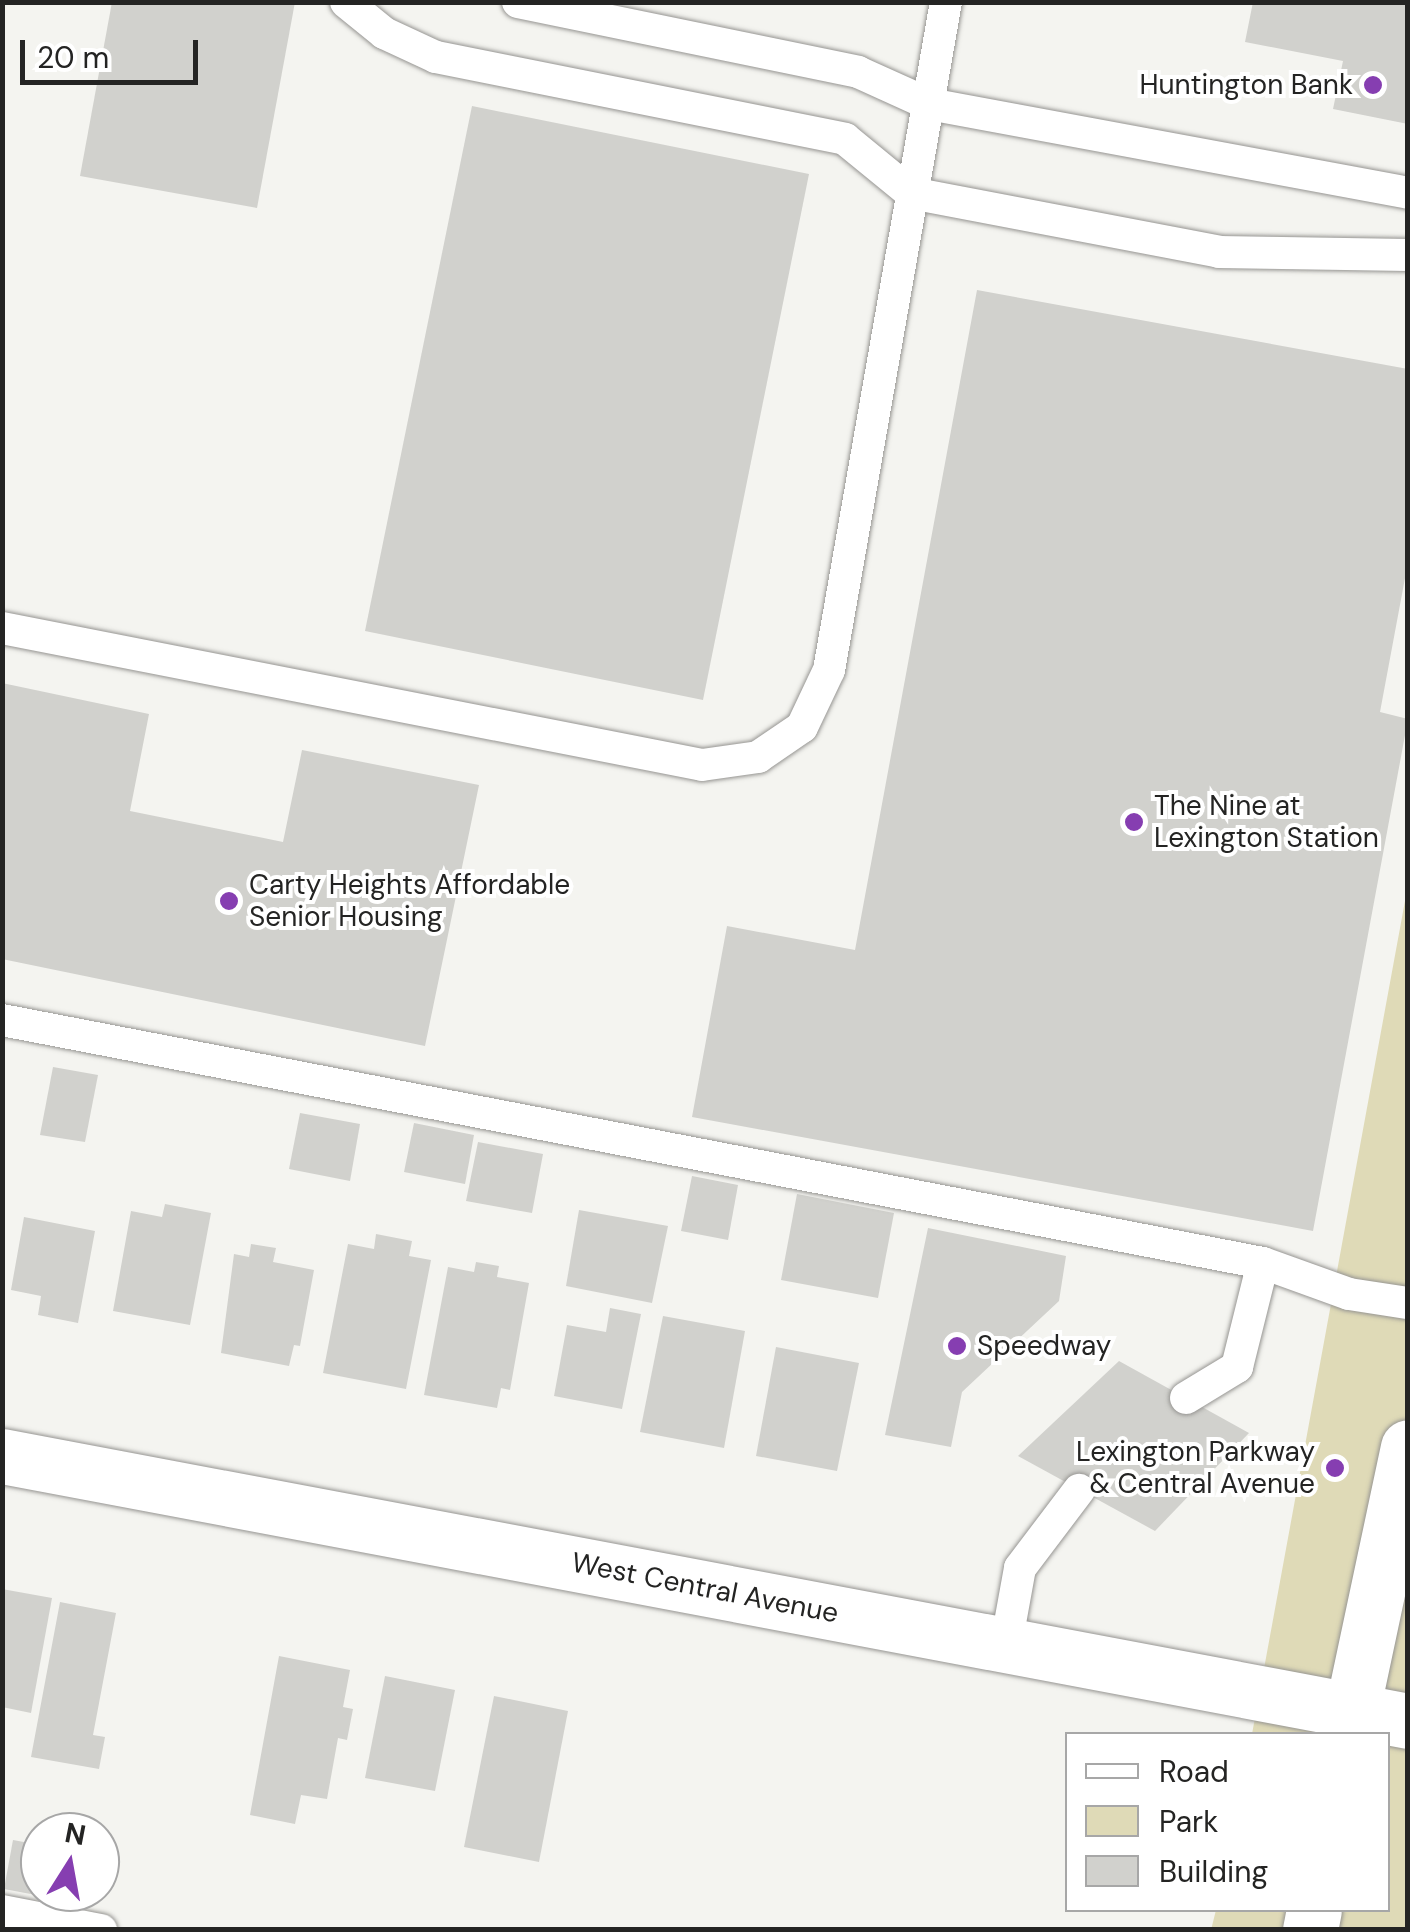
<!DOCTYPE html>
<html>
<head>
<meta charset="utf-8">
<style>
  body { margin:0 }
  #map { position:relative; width:1410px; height:1932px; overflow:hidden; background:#f4f4f0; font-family:"DM Sans",sans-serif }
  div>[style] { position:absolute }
  .green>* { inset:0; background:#dfdab7 }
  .building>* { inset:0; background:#d1d1cd }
  .roads { filter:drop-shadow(0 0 2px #969592) drop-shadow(0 0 2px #969592) }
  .lane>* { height:32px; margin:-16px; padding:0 16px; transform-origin:16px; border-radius:16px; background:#fff }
  .street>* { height:55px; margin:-27.5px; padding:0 27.5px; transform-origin:27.5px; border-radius:27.5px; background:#fff }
  .secondary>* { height:55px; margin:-27.5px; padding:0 27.5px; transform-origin:27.5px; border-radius:27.5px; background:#fff }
  .dots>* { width:28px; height:28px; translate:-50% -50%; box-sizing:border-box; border:5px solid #fff; border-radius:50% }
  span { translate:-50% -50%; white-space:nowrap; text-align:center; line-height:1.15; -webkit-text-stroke:8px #fff; paint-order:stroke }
  .poi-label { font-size:28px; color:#242423 }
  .right { translate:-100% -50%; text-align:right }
  .left { translate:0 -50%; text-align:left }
  .street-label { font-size:28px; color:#242423 }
  .frame { position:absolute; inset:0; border:5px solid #242423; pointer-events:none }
  .legend { position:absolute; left:1065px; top:1732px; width:325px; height:180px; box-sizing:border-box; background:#fff; border:2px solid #a7a7a7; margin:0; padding:12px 18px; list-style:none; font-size:30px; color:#242423 }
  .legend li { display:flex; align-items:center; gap:20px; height:50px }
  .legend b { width:50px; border:2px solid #a7a7a7 }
  .north { position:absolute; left:20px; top:1812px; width:100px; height:100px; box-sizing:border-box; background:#fff; border:2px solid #a7a7a7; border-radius:50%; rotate:11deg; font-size:28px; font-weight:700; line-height:40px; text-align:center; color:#242423 }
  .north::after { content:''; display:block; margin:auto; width:35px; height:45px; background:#863eb1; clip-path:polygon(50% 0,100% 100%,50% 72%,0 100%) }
  .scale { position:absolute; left:20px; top:40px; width:178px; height:45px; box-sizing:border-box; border:5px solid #242423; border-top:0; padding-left:12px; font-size:30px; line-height:35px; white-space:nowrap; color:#242423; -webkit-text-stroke:8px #fff; paint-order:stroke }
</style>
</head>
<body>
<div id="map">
  <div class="green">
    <div style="clip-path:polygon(1407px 890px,1407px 1929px,1211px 1930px,1216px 1910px,1388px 1910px,1388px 1734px,1252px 1734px)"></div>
  </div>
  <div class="building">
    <div style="clip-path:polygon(112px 2px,295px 2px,257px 208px,80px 176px)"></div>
    <div style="clip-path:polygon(1253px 2px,1408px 2px,1408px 124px,1333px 109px,1343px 61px,1245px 42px)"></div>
    <div style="clip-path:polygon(472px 106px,809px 174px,703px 700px,365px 631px)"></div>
    <div style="clip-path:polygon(977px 290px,1408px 369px,1408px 562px,1380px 712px,1408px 719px,1313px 1231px,692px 1117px,727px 926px,855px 950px)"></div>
    <div style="clip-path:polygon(2px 683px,149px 714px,130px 811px,283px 842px,302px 750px,479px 785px,425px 1046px,2px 959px)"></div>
    <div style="clip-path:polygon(53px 1067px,98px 1075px,85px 1142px,40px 1135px)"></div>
    <div style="clip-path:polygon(300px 1113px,360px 1124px,350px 1181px,289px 1169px)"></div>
    <div style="clip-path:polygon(414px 1123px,474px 1135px,465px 1184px,404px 1172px)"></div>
    <div style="clip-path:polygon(478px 1142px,543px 1154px,532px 1213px,466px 1201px)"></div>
    <div style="clip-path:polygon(692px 1176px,738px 1185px,728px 1240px,681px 1231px)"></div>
    <div style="clip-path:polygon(797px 1194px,894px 1213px,878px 1298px,781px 1280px)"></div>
    <div style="clip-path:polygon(165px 1204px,211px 1213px,190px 1325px,113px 1311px,131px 1211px,162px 1217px)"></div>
    <div style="clip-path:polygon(579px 1210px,668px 1226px,652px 1303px,566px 1286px)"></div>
    <div style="clip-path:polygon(24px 1217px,95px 1231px,78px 1323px,38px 1315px,41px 1296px,11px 1290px)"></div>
    <div style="clip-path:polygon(928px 1228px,1066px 1256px,1059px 1301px,962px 1392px,951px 1447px,885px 1435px)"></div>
    <div style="clip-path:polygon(376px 1234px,412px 1241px,409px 1256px,431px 1260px,406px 1389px,323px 1373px,348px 1244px,374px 1249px)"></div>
    <div style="clip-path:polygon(251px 1244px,276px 1248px,273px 1262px,314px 1270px,300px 1346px,294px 1345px,289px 1366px,221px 1353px,234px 1254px,249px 1257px)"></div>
    <div style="clip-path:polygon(476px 1262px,499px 1266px,497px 1277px,529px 1283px,510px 1390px,501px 1388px,497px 1408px,424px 1395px,448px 1267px,474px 1272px)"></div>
    <div style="clip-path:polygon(610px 1308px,641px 1314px,622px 1409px,554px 1396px,567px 1325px,606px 1332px)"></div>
    <div style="clip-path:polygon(663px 1316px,745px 1331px,724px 1448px,640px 1432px)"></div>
    <div style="clip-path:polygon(776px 1347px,859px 1363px,837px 1471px,756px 1456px)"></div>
    <div style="clip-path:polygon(1119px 1361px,1249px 1433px,1155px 1531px,1018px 1456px)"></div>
    <div style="clip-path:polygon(2px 1589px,52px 1598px,31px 1713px,2px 1707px)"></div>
    <div style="clip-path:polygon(60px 1602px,116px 1613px,93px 1735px,105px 1737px,99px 1769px,31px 1757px)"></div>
    <div style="clip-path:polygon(279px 1656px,350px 1670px,343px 1707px,353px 1709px,347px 1740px,338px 1738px,327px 1799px,301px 1795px,295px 1824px,250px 1815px)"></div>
    <div style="clip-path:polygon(385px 1676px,455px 1690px,435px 1791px,365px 1778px)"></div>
    <div style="clip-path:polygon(494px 1696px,568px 1711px,539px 1862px,464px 1847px)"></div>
    <div style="clip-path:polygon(13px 1840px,40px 1845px,36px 1895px,4px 1889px)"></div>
  </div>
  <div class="roads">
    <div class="lane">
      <div style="left:346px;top:2px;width:49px;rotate:39.2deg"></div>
      <div style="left:384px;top:33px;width:57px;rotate:24.8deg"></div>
      <div style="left:436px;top:57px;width:417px;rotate:11.3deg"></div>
      <div style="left:845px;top:139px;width:85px;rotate:39.3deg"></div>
      <div style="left:911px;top:193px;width:314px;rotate:10.8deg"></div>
      <div style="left:1219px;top:252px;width:189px;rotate:0.9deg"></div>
      <div style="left:518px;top:2px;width:347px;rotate:11.6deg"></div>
      <div style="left:858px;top:72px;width:78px;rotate:24.3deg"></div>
      <div style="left:929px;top:104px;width:487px;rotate:10.5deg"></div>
      <div style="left:2px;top:628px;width:713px;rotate:11.07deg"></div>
      <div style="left:702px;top:765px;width:57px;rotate:-8.1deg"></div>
      <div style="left:758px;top:757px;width:53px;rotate:-34.3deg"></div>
      <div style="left:802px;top:727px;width:63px;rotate:-64.7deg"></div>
      <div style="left:829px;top:670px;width:678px;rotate:-80.07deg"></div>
      <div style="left:2px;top:1020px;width:1284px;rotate:10.91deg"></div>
      <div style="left:1263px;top:1263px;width:91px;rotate:19.8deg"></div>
      <div style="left:1349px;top:1294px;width:60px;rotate:8.7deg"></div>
      <div style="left:1186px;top:1398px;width:60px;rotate:-31.3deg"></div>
      <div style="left:1237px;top:1367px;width:107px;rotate:-76deg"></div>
      <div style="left:1006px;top:1645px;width:78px;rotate:-79.7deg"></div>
      <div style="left:1020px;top:1568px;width:98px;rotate:-52.9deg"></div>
      <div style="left:2px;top:1911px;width:101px;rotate:10.9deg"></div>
    </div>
    <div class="street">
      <div style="left:2px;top:1456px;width:1431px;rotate:10.67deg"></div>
    </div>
    <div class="secondary">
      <div style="left:1347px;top:1734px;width:293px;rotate:-78deg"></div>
      <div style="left:1310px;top:1930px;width:20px;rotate:-79deg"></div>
    </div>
  </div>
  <div class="dots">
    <div style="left:1373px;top:85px;background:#863eb1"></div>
    <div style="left:1134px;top:822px;background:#863eb1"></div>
    <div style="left:229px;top:901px;background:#863eb1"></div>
    <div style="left:957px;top:1346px;background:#863eb1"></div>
    <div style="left:1335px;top:1468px;background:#863eb1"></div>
  </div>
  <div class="poi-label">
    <span class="right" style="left:1353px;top:85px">Huntington Bank</span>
    <span class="left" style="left:1154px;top:822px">The Nine at<br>Lexington Station</span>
    <span class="left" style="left:249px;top:901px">Carty Heights Affordable<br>Senior Housing</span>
    <span class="left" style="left:977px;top:1346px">Speedway</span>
    <span class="right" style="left:1315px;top:1468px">Lexington Parkway<br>&amp; Central Avenue</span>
  </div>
  <div class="street-label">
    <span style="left:705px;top:1588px;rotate:11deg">West Central Avenue</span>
  </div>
  <div class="frame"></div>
  <ul class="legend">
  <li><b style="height:12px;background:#fff"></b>Road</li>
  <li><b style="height:28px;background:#dfdab7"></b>Park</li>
  <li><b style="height:28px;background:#d1d1cd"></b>Building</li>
  </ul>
  <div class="north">N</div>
  <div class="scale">20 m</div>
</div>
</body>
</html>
